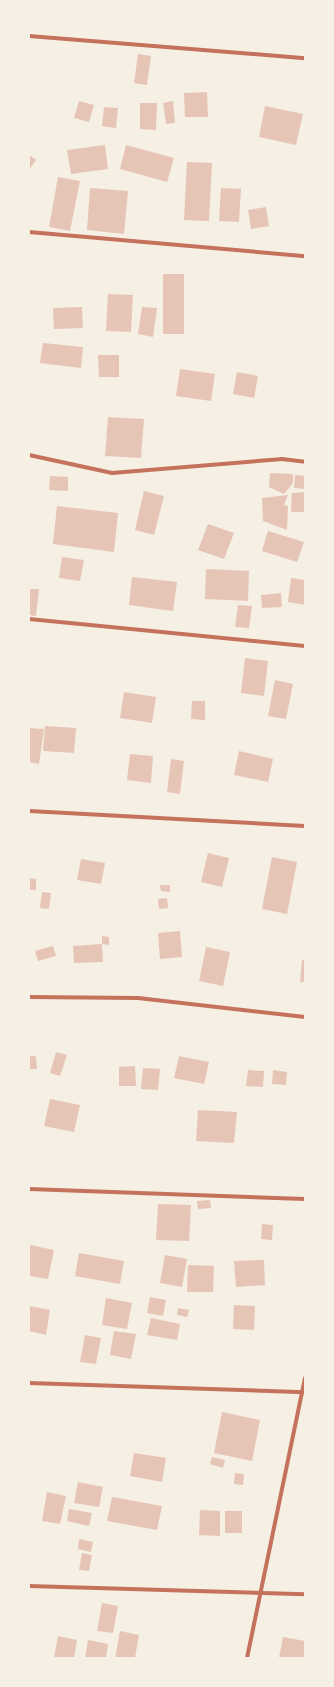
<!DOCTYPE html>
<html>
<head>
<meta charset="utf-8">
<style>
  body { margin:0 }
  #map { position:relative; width:334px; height:1687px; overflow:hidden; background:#f6efe4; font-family:"Roboto Serif",serif }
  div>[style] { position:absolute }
  .building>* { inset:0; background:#e6c5b7 }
  .minor>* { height:4px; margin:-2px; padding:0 2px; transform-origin:2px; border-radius:2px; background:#c5725c }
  span { translate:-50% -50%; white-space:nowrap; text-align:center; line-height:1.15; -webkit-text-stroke:4px #f6efe4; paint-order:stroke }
  .frame { position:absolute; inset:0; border:30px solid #f6efe4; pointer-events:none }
</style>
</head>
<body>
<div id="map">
  <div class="building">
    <div style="clip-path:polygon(138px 54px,151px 56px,147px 85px,134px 83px)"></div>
    <div style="clip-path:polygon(207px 92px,208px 117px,185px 117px,184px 93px)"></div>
    <div style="clip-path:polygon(79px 101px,94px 105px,89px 122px,74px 118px)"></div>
    <div style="clip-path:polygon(173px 101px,175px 123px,166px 124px,163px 103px)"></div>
    <div style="clip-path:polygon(140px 103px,157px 103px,156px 130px,140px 129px)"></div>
    <div style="clip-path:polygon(265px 106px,303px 114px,296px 145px,259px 137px)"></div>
    <div style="clip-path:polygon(104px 107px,118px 108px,116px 128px,102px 126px)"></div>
    <div style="clip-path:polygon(105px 145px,108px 169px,71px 174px,67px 150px)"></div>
    <div style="clip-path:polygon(126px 145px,174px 158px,167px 182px,120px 169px)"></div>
    <div style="clip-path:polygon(29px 155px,36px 160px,29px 170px)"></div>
    <div style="clip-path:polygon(187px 162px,212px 163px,209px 221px,184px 220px)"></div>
    <div style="clip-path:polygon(58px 177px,80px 181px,70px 231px,49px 227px)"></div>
    <div style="clip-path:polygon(90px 188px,128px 191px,124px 234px,87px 230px)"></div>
    <div style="clip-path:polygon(221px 188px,241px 189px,239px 222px,219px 221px)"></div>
    <div style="clip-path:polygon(266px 207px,269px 226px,251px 229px,248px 210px)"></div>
    <div style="clip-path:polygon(163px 274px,184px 274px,184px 334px,163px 334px)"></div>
    <div style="clip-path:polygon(108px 294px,133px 295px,131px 332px,106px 331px)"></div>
    <div style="clip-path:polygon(82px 307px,83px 328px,54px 329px,53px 308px)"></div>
    <div style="clip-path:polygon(142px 307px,157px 308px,153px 337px,138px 334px)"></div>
    <div style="clip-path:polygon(43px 343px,83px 347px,81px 368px,40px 363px)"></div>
    <div style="clip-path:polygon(98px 355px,119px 355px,119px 377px,99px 377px)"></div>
    <div style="clip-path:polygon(180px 369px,215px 374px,211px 401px,176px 396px)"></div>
    <div style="clip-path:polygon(237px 372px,258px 376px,254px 398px,233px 394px)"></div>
    <div style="clip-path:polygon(108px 417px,144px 419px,141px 458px,105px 456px)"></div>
    <div style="clip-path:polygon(270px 473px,293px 474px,293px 483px,284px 494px,269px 487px)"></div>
    <div style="clip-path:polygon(295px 475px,305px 476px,305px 489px,294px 488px)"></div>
    <div style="clip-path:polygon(50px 476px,68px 477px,68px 491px,49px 490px)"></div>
    <div style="clip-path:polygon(144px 491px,164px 496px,154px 535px,135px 530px)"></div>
    <div style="clip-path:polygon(305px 492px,305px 512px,291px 512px,292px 493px)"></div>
    <div style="clip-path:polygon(288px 495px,284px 505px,288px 506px,287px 530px,263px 521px,262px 498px)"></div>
    <div style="clip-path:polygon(57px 506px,118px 513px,114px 552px,53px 544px)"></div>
    <div style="clip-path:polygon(208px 524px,234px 533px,224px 559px,198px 550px)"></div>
    <div style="clip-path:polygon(268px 531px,304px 542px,297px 562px,262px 551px)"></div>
    <div style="clip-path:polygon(62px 557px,84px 560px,80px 581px,59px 578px)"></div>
    <div style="clip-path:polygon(206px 569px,249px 571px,248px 601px,205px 599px)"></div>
    <div style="clip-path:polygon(132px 577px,177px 582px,173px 611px,129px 605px)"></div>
    <div style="clip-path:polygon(291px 578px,305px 580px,305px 605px,288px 602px)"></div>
    <div style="clip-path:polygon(29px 589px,39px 589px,36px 616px,29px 615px)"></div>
    <div style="clip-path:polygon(281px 593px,282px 607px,262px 608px,261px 595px)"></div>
    <div style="clip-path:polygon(238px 605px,252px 606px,249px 628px,235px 627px)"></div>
    <div style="clip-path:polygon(245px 658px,268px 661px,264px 696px,241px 693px)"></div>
    <div style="clip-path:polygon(275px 680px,293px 684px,286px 719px,268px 716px)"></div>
    <div style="clip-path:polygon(124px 692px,156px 697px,152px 723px,120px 718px)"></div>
    <div style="clip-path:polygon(192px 701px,205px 701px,205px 720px,191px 719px)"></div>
    <div style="clip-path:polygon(45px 726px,76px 728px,74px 753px,43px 751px)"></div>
    <div style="clip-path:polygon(29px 728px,44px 729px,39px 764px,29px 762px)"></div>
    <div style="clip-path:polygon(239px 751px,273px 759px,268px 782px,234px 775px)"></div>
    <div style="clip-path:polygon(130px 754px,153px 756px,151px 783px,127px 780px)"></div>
    <div style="clip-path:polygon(171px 759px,184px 761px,180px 794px,167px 792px)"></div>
    <div style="clip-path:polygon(208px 853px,229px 858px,222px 887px,201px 882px)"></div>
    <div style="clip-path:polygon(272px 857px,297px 862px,287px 914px,262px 909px)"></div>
    <div style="clip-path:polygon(81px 859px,105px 863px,101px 884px,77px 880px)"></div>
    <div style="clip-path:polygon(29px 878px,36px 879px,36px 890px,29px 890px)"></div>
    <div style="clip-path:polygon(160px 885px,170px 885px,170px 892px,161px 891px)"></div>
    <div style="clip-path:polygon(42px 892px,51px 893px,49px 909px,40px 908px)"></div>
    <div style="clip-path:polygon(167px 898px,168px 908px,159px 909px,158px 899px)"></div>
    <div style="clip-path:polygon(180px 931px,182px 957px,160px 959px,158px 933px)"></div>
    <div style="clip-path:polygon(102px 936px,109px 937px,109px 945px,102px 944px)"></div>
    <div style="clip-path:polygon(102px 944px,103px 962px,74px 963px,73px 946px)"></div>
    <div style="clip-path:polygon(53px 946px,56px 956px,38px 961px,35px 951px)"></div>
    <div style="clip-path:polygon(206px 947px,230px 952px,223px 986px,199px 981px)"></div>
    <div style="clip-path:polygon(302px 960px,305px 960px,305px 982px,300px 982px)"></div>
    <div style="clip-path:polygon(56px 1052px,67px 1055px,60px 1076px,50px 1073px)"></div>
    <div style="clip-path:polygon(29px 1056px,36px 1056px,37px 1069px,29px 1069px)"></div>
    <div style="clip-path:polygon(179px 1056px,209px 1062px,204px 1084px,174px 1078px)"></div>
    <div style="clip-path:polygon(135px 1066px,136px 1086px,119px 1086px,119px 1067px)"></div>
    <div style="clip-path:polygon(143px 1068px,160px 1069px,158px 1090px,141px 1089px)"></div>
    <div style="clip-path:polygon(248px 1070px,264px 1071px,263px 1087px,246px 1086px)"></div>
    <div style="clip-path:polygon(273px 1070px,287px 1072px,286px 1085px,272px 1084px)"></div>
    <div style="clip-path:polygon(50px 1099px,80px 1105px,74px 1132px,44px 1126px)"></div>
    <div style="clip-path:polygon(198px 1110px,237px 1112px,234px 1143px,196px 1141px)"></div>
    <div style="clip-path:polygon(210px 1200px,211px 1208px,198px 1209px,197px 1201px)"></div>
    <div style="clip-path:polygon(158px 1204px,191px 1205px,189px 1241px,156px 1240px)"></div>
    <div style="clip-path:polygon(262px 1224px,273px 1225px,272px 1240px,261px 1239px)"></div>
    <div style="clip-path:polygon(30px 1245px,54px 1250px,48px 1279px,29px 1276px)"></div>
    <div style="clip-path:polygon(79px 1253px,124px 1261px,120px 1284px,75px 1276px)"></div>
    <div style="clip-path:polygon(165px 1255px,187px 1259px,182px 1287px,160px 1283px)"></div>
    <div style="clip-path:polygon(264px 1260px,265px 1285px,236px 1287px,234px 1261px)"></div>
    <div style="clip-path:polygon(188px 1265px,214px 1266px,213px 1292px,187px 1292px)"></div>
    <div style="clip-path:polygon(150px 1297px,166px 1300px,163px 1316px,147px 1313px)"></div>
    <div style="clip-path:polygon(106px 1298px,132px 1303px,127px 1329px,102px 1325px)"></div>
    <div style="clip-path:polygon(234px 1305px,255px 1306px,254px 1330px,233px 1329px)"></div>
    <div style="clip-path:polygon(30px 1306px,50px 1310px,46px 1335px,29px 1331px)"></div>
    <div style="clip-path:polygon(178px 1308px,189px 1310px,187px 1317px,177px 1315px)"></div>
    <div style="clip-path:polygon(151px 1318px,180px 1324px,177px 1340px,147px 1335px)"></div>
    <div style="clip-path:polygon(114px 1331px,136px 1334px,131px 1359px,110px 1355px)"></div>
    <div style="clip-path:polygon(85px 1335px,101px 1338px,96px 1364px,80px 1362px)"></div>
    <div style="clip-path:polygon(222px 1412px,260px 1420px,252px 1461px,214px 1453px)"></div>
    <div style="clip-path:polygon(134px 1453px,166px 1458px,162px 1482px,130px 1476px)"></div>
    <div style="clip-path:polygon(212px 1457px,225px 1460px,223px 1468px,210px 1464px)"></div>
    <div style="clip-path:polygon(235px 1473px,244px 1474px,243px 1485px,234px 1484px)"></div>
    <div style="clip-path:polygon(78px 1482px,103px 1487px,99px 1507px,74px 1503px)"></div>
    <div style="clip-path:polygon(47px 1492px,66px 1496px,60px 1524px,42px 1521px)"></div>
    <div style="clip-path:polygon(112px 1497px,162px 1506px,157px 1530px,107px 1521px)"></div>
    <div style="clip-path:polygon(69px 1509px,92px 1513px,89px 1526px,67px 1521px)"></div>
    <div style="clip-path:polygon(200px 1510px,220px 1511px,220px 1536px,199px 1535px)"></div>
    <div style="clip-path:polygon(225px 1511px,242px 1511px,242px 1533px,225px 1533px)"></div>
    <div style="clip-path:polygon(79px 1539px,93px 1542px,91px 1552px,78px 1549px)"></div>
    <div style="clip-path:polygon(82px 1553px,92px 1555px,89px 1571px,79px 1570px)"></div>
    <div style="clip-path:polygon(102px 1603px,118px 1606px,113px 1633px,97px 1631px)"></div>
    <div style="clip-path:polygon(120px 1631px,139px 1635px,135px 1658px,115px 1658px)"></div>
    <div style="clip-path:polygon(58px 1636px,77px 1640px,74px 1658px,54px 1658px)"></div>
    <div style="clip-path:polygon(283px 1637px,305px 1641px,305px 1658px,279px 1658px)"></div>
    <div style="clip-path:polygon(88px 1640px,108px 1644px,106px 1658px,85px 1658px)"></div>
  </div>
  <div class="minor">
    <div style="left:29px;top:36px;width:277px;rotate:4.6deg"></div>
    <div style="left:29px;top:232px;width:277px;rotate:5deg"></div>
    <div style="left:29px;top:455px;width:85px;rotate:12.2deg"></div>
    <div style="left:112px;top:473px;width:171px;rotate:-4.7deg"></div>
    <div style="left:282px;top:459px;width:23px;rotate:7deg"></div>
    <div style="left:29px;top:619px;width:277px;rotate:5.6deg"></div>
    <div style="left:29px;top:811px;width:276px;rotate:3.1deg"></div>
    <div style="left:29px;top:997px;width:109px;rotate:0.5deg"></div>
    <div style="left:138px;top:998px;width:168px;rotate:6.5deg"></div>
    <div style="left:29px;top:1189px;width:276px;rotate:2.1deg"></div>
    <div style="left:29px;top:1383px;width:276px;rotate:1.9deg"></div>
    <div style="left:29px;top:1586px;width:276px;rotate:1.7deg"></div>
    <div style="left:247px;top:1658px;width:286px;rotate:-78.3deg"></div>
  </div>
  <div class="frame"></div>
</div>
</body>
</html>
